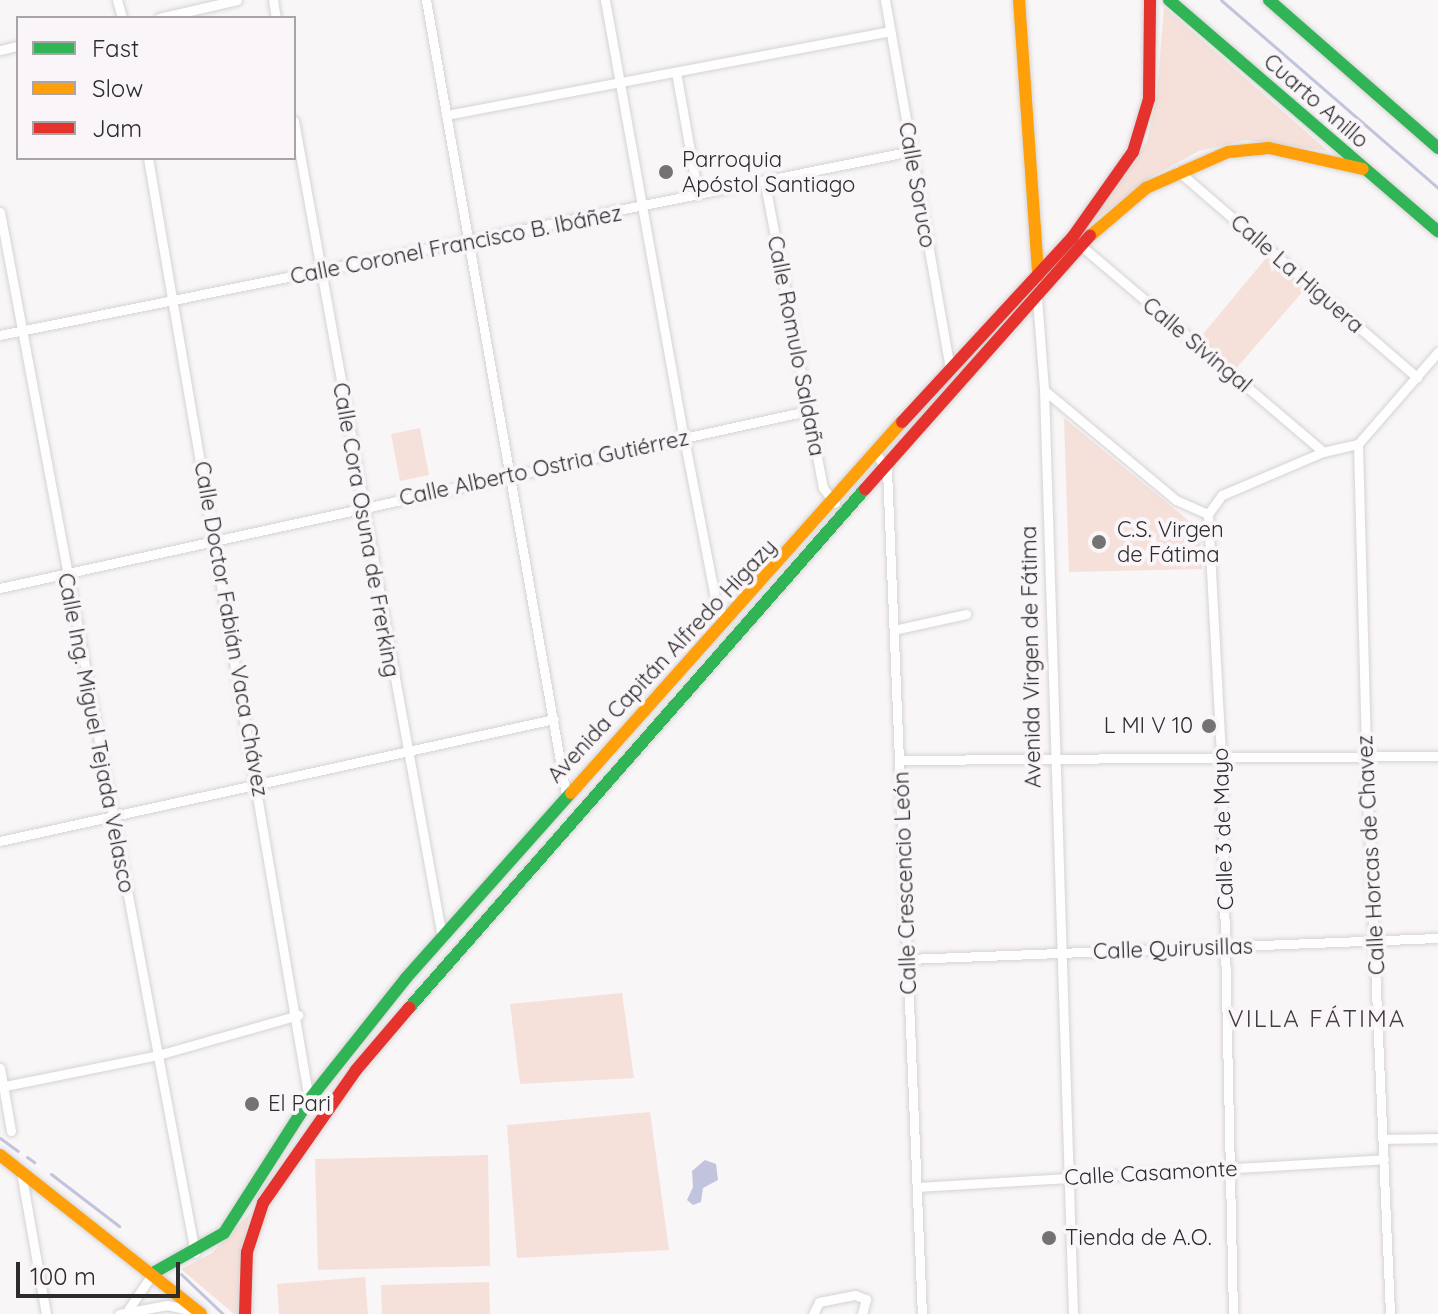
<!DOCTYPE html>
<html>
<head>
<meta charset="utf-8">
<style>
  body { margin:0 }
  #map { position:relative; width:1438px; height:1314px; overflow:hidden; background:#f9f6f8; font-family:Quicksand,sans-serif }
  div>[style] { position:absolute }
  .green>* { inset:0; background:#f5e1da }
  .water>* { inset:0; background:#c1c4dc }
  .stream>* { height:3px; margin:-1.5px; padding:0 1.5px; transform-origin:1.5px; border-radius:1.5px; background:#c1c4dc }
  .roads { filter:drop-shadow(0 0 2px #d5d3d4) drop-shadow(0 0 2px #d5d3d4) }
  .street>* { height:9px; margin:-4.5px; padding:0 4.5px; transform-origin:4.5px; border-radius:4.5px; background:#fefefe }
  .fast>* { height:12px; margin:-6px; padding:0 6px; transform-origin:6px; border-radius:6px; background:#30b455 }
  .slow>* { height:12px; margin:-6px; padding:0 6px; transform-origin:6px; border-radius:6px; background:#ff9f0a }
  .jam>* { height:12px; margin:-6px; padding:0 6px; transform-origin:6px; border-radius:6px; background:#e5322d }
  .dots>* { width:22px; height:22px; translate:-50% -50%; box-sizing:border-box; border:4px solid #faf5f8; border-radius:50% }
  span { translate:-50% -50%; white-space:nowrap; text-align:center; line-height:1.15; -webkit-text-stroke:8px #faf5f8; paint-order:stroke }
  .street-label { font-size:22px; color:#2d2c2d }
  .poi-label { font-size:22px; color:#2d2c2d }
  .left { translate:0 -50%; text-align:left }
  .right { translate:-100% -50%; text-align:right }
  .neighbourhood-label { font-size:24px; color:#413d3f; letter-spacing:2px }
  .legend { position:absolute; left:16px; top:16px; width:280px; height:144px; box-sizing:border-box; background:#faf5f8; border:2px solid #a8a5a7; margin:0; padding:10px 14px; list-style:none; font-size:24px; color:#2d2c2d }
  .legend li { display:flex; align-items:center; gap:16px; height:40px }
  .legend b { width:40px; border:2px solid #a8a5a7 }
  .scale { position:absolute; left:16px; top:1262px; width:164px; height:36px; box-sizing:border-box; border:4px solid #2d2c2d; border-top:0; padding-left:10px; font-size:24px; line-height:28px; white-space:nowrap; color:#2d2c2d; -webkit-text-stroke:6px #faf5f8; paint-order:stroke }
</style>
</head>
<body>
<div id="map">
  <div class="green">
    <div style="clip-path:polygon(1164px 7px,1328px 151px,1246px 140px,1199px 151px,1153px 176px,1072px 238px,1147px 142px,1157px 94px)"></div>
    <div style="clip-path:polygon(1267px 257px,1305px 289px,1234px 371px,1198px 340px)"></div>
    <div style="clip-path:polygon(1064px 418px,1200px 530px,1202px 569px,1069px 572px)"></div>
    <div style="clip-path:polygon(420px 428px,429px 475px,400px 481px,391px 434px)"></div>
    <div style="clip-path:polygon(622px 993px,634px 1078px,520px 1084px,510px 1004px)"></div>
    <div style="clip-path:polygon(650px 1112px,669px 1250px,517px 1258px,507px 1125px)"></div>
    <div style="clip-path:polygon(488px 1155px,490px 1266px,318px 1270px,315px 1159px)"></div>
    <div style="clip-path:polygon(250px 1213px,242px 1249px,239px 1314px,234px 1314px,181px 1269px,212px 1253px)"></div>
    <div style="clip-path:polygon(365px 1277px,368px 1314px,279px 1314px,277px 1284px)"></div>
    <div style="clip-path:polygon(489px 1282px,490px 1314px,382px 1314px,381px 1285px)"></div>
  </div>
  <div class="water">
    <div style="clip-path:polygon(705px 1160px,716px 1164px,718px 1180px,703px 1188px,701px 1202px,693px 1205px,687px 1200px,693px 1187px,692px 1171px)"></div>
  </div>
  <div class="stream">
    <div style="left:1221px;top:0;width:287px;rotate:40.9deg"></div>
    <div style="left:0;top:1138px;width:22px;rotate:36deg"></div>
    <div style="left:27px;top:1157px;width:9px;rotate:36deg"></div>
    <div style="left:51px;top:1174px;width:86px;rotate:37.4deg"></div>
    <div style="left:181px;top:1274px;width:58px;rotate:43.6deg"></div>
  </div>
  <div class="roads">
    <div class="street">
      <div style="left:117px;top:0;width:19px;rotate:74deg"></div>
      <div style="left:273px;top:0;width:18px;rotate:81deg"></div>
      <div style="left:426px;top:0;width:807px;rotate:80.01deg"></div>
      <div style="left:605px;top:0;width:445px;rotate:79.8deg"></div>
      <div style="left:684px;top:438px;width:172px;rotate:79deg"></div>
      <div style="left:717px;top:607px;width:16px;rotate:52deg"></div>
      <div style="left:885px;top:0;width:375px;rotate:80deg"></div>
      <div style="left:159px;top:18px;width:80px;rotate:-13deg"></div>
      <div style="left:0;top:50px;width:18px;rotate:-13deg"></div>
      <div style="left:676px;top:72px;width:125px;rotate:79.9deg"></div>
      <div style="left:446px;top:115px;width:452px;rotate:-10.7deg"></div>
      <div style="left:294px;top:121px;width:829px;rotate:79.72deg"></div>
      <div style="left:148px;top:158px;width:956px;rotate:80.3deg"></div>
      <div style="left:1178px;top:171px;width:316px;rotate:40.8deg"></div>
      <div style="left:765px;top:184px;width:309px;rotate:79.2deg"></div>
      <div style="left:823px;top:488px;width:19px;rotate:51deg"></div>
      <div style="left:0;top:212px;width:1059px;rotate:79.39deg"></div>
      <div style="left:1079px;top:244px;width:321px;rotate:40.4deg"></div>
      <div style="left:1037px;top:298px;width:92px;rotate:85.6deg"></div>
      <div style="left:1044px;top:390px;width:924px;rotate:88.2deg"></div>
      <div style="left:0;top:335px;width:929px;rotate:-11.42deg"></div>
      <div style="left:1044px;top:390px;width:172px;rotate:39.8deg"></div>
      <div style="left:1176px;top:500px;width:35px;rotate:24deg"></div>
      <div style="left:1358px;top:444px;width:313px;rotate:88.5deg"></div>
      <div style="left:1366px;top:757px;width:558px;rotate:87.53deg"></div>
      <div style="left:1358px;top:444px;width:122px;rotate:-49deg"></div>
      <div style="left:877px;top:455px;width:18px;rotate:56deg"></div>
      <div style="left:887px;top:470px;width:845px;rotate:87.63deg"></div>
      <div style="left:0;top:588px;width:826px;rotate:-12.37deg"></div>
      <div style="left:894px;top:630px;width:74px;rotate:-12.5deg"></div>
      <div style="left:899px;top:760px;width:539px;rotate:-0.43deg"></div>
      <div style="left:0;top:841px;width:567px;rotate:-12.42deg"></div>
      <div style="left:908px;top:959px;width:530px;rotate:-2.27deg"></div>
      <div style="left:0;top:1068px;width:64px;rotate:80.1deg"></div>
      <div style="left:0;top:1087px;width:161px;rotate:-11.4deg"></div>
      <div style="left:158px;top:1055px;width:146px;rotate:-15.9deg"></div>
      <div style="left:1383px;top:1139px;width:55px;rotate:-1deg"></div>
      <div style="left:21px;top:1172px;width:144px;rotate:80deg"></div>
      <div style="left:917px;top:1187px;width:468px;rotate:-3.4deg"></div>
      <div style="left:126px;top:1313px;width:48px;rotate:-56deg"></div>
      <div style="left:119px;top:1314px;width:49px;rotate:-10.6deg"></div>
      <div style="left:167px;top:1305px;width:28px;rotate:13deg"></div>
      <div style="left:813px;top:1314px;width:13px;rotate:-63deg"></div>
      <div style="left:819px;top:1302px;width:37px;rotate:-11deg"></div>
      <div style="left:855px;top:1295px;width:12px;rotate:20deg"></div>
      <div style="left:866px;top:1299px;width:16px;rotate:105deg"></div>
      <div style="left:1233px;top:1314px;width:559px;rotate:-91.23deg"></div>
      <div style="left:1221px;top:755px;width:241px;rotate:-93.1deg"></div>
      <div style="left:1208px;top:514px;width:24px;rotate:-54deg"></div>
      <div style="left:1222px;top:495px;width:110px;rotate:-23.1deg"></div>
      <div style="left:1323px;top:452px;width:36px;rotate:-13deg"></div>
    </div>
    <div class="fast">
      <div style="left:1169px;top:0;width:355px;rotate:40.7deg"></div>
      <div style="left:1269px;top:0;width:225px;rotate:41.2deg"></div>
      <div style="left:409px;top:1008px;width:691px;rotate:-48.7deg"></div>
      <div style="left:153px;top:1273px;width:81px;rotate:-29.4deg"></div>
      <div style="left:224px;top:1233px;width:158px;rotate:-57.4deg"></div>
      <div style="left:309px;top:1100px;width:156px;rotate:-51.5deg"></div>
      <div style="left:406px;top:978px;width:248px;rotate:-48.3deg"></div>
    </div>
    <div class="slow">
      <div style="left:1019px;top:0;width:276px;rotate:86deg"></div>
      <div style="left:1090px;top:236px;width:74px;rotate:-40.6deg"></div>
      <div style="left:1146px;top:188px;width:90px;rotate:-23.7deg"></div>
      <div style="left:1228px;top:152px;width:41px;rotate:-5.6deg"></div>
      <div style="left:1269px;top:148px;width:96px;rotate:12.6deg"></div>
      <div style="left:571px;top:793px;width:497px;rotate:-48.3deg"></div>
      <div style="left:0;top:1155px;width:256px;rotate:38.3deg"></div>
    </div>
    <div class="jam">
      <div style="left:902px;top:422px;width:251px;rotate:-47.3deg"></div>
      <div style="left:1072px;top:238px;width:105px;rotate:-54.7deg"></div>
      <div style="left:1133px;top:152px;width:55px;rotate:-73.2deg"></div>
      <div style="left:1149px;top:99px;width:99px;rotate:-89.4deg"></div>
      <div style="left:865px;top:489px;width:339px;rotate:-48.4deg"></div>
      <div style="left:245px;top:1314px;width:62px;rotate:-88.2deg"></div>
      <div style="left:247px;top:1252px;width:52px;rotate:-71.9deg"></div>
      <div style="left:263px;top:1203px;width:162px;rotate:-55deg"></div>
      <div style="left:356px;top:1070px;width:82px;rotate:-49.5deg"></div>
    </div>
  </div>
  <div class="dots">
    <div style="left:666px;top:172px;background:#747374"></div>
    <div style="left:1099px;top:542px;background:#747374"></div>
    <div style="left:1209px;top:726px;background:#747374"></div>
    <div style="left:252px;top:1104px;background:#747374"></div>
    <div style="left:1049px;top:1238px;background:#747374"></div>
  </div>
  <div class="street-label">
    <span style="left:1316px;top:101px;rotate:41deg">Cuarto Anillo</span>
    <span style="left:917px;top:185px;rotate:80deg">Calle Soruco</span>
    <span style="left:456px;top:245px;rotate:-11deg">Calle Coronel Francisco B. Ibáñez</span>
    <span style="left:1297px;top:274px;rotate:41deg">Calle La Higuera</span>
    <span style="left:1197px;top:345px;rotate:40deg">Calle Sivingal</span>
    <span style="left:796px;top:346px;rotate:79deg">Calle Romulo Saldaña</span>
    <span style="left:544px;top:468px;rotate:-12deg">Calle Alberto Ostria Gutiérrez</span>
    <span style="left:366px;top:530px;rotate:80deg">Calle Cora Osuna de Frerking</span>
    <span style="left:231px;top:629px;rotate:80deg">Calle Doctor Fabián Vaca Chávez</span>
    <span style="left:1031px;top:657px;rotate:-91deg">Avenida Virgen de Fátima</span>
    <span style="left:662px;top:661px;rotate:-47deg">Avenida Capitán Alfredo Higazy</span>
    <span style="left:96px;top:733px;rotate:79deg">Calle Ing. Miguel Tejada Velasco</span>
    <span style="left:1223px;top:829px;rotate:-92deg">Calle 3 de Mayo</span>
    <span style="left:1371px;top:855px;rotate:-93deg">Calle Horcas de Chavez</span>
    <span style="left:905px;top:883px;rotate:-92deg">Calle Crescencio León</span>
    <span style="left:1173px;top:949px;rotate:-2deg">Calle Quirusillas</span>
    <span style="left:1151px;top:1173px;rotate:-3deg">Calle Casamonte</span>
  </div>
  <div class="poi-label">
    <span class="left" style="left:682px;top:172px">Parroquia<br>Apóstol Santiago</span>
    <span class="left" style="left:1117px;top:542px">C.S. Virgen<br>de Fátima</span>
    <span class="right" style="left:1193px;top:726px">L MI V 10</span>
    <span class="left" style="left:268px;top:1104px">El Pari</span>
    <span class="left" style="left:1065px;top:1238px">Tienda de A.O.</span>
  </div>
  <div class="neighbourhood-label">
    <span style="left:1317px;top:1019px">VILLA FÁTIMA</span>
  </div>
  <ul class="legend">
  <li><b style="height:10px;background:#30b455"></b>Fast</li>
  <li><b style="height:10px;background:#ff9f0a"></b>Slow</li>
  <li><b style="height:10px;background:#e5322d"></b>Jam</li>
  </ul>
  <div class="scale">100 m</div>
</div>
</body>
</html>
